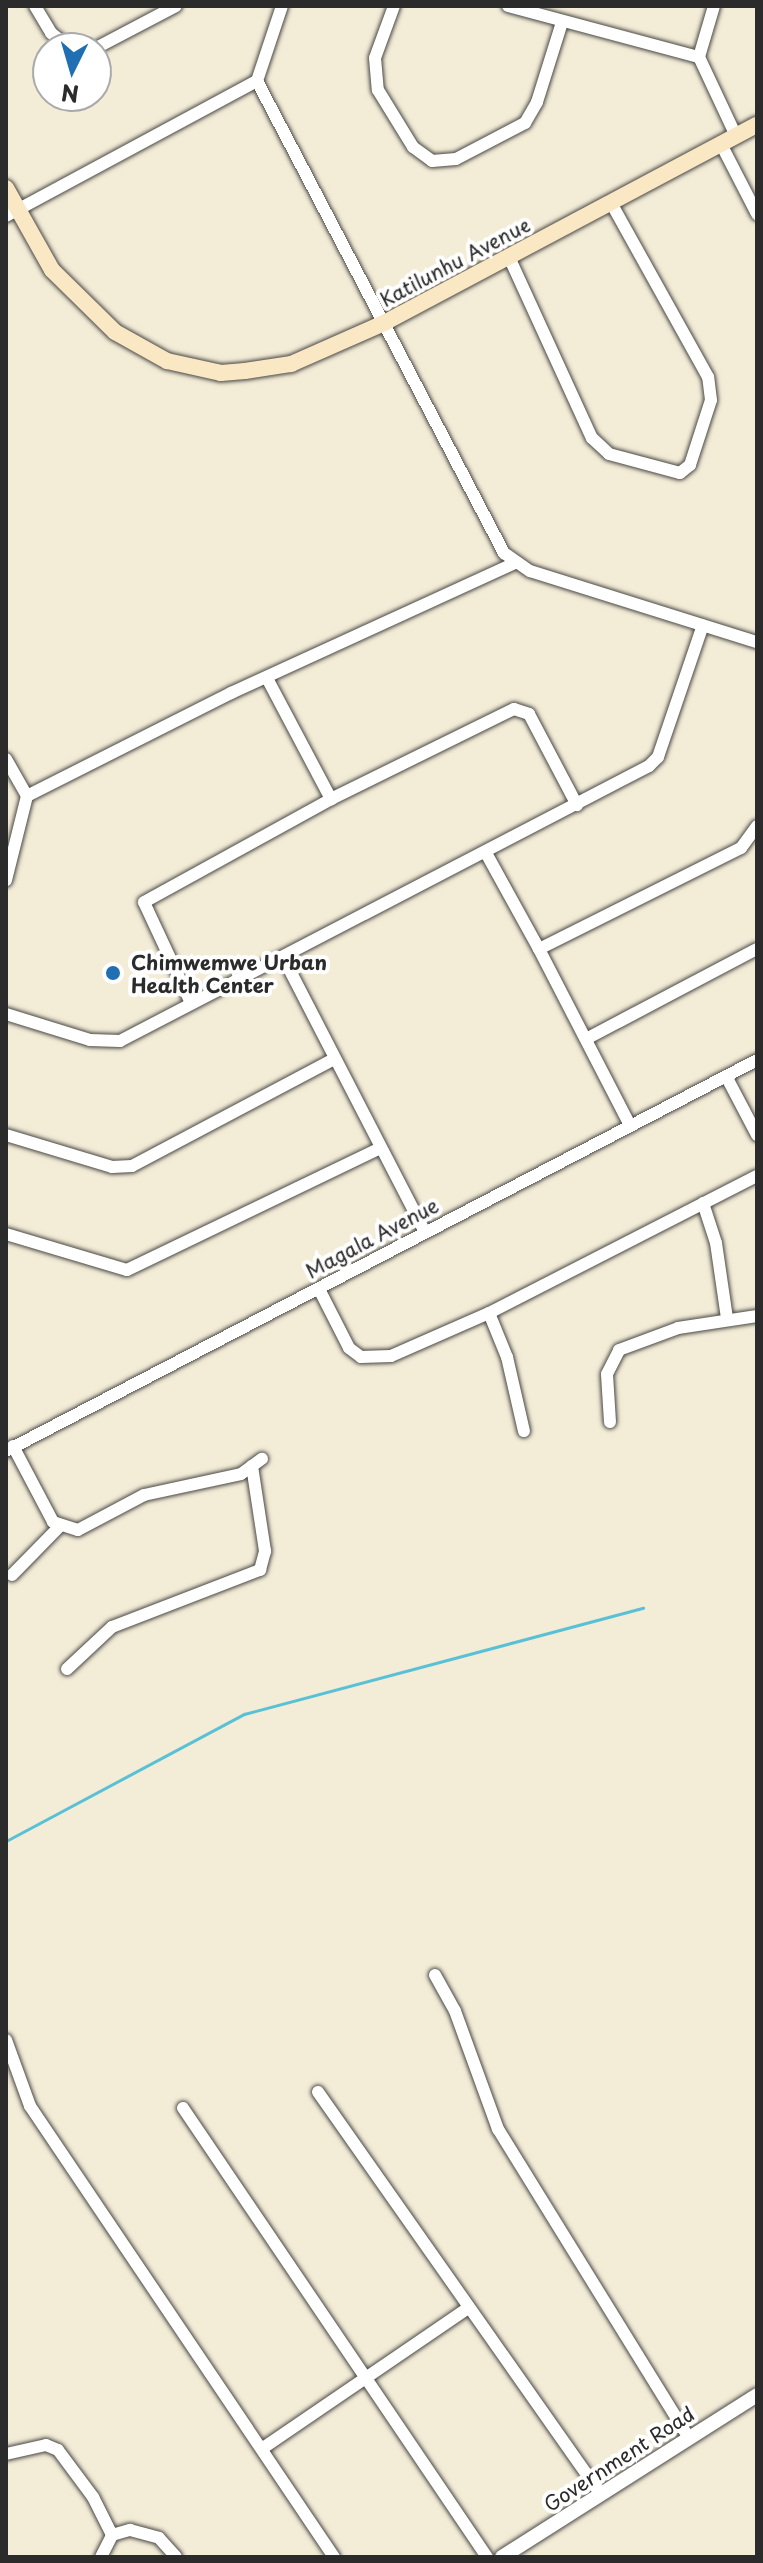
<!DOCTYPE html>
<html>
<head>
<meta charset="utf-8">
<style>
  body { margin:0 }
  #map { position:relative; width:763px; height:2563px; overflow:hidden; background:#f3ecd7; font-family:"Playpen Sans",sans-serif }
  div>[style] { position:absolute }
  .stream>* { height:3px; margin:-1.5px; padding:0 1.5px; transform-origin:1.5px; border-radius:1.5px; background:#59c1d6 }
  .roads { filter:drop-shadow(0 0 2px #494845) drop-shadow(0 0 2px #494845) }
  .minor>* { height:12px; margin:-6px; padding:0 6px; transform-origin:6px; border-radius:6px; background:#fff }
  .tertiary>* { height:14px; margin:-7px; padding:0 7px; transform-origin:7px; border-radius:7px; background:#fff }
  .secondary>* { height:16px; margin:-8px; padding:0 8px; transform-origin:8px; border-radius:8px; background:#fae7c3 }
  .dots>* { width:22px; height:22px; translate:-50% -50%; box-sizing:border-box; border:4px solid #fff; border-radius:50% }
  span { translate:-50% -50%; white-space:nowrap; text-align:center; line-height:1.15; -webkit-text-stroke:8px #fff; paint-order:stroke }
  .street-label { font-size:20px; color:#2b2b2b }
  .poi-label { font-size:20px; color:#2b2b2b; font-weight:700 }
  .left { translate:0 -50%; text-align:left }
  .frame { position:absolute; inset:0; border:8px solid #2b2b2b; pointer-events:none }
  .north { position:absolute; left:32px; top:32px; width:80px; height:80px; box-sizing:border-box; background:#fff; border:2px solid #aaa; border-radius:50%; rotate:185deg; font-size:22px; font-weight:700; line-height:32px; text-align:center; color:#2b2b2b }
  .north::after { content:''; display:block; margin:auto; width:28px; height:36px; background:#1f6fb2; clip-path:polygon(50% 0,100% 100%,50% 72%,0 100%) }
</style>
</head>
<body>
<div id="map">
  <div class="stream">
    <div style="left:6px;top:1841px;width:270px;rotate:-28.1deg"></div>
    <div style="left:244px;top:1714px;width:413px;rotate:-14.9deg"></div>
  </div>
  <div class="roads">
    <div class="minor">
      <div style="left:35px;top:6px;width:31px;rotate:59deg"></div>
      <div style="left:51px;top:33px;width:24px;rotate:38deg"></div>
      <div style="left:394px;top:6px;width:55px;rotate:110.1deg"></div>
      <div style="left:375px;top:58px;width:32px;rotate:85deg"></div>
      <div style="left:378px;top:90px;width:67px;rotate:58.4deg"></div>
      <div style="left:413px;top:147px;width:24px;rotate:36deg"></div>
      <div style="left:432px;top:161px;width:24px;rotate:-5deg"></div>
      <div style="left:456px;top:159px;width:78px;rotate:-27.6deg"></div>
      <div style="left:525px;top:123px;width:24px;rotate:-60deg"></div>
      <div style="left:537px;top:102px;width:84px;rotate:-72.6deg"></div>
      <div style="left:508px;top:6px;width:198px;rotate:15deg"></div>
      <div style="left:714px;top:6px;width:53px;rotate:106.4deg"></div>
      <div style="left:699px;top:57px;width:87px;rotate:64.9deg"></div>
      <div style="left:96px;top:48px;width:90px;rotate:-27.7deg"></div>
      <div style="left:257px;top:81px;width:533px;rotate:62.38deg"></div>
      <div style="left:504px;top:553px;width:32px;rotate:35deg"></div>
      <div style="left:530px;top:571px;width:238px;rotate:17.4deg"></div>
      <div style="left:257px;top:81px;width:79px;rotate:-71.6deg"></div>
      <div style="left:721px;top:144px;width:79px;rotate:62.8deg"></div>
      <div style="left:6px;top:216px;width:285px;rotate:-28.3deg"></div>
      <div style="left:509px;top:257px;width:199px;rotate:65.4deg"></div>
      <div style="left:592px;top:438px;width:23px;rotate:43deg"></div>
      <div style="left:609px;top:454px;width:73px;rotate:15deg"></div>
      <div style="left:680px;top:473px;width:13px;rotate:-39deg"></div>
      <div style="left:690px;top:465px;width:68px;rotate:-72.1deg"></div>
      <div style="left:711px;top:400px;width:23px;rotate:-97deg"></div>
      <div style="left:708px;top:377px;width:199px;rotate:-119.1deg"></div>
      <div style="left:268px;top:680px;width:135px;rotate:62.1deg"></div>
      <div style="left:6px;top:759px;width:43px;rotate:60.4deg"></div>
      <div style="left:27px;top:796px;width:87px;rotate:104deg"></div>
      <div style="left:27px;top:796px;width:229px;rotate:-26.8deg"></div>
      <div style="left:231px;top:693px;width:312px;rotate:-24.6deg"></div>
      <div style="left:486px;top:853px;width:110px;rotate:61.1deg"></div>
      <div style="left:539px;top:949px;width:226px;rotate:-26.6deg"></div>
      <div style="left:741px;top:848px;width:27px;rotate:-54deg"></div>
      <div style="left:539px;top:949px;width:198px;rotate:62.7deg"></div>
      <div style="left:283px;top:957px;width:309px;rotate:62.7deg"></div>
      <div style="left:191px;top:1003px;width:111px;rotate:-115deg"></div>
      <div style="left:144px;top:902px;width:213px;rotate:-28.8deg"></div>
      <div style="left:331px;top:799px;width:204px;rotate:-26.2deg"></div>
      <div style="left:514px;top:709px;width:16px;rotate:18deg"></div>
      <div style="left:529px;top:714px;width:103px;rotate:62.2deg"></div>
      <div style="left:6px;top:1014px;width:88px;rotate:17.2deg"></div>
      <div style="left:90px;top:1040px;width:30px;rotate:2deg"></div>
      <div style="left:120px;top:1041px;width:596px;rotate:-27.47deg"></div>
      <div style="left:649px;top:766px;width:13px;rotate:-45deg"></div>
      <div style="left:658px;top:757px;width:139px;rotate:-71.2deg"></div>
      <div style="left:586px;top:1039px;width:193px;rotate:-27.8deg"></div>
      <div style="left:726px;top:1076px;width:67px;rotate:62.3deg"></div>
      <div style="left:6px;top:1135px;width:111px;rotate:16.8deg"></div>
      <div style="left:112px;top:1167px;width:20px;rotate:-3deg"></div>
      <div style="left:132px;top:1166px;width:229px;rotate:-27.9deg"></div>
      <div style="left:703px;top:1203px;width:42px;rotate:72deg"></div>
      <div style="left:716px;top:1243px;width:76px;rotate:81.7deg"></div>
      <div style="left:6px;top:1234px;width:126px;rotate:16.6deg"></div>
      <div style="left:127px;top:1270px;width:281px;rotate:-25.7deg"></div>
      <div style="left:319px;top:1289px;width:66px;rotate:63deg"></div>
      <div style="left:349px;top:1348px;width:15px;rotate:37deg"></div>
      <div style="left:361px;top:1357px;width:30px;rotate:-2deg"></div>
      <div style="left:391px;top:1356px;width:107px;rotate:-23.7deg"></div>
      <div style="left:489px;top:1313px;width:301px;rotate:-27.1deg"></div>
      <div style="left:489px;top:1313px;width:48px;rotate:67.8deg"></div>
      <div style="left:507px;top:1357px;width:76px;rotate:77.1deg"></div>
      <div style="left:610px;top:1422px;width:48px;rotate:-93.6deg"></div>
      <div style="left:607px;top:1374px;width:27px;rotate:-63deg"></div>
      <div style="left:619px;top:1350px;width:63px;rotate:-20.4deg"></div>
      <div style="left:678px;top:1328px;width:80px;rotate:-8.6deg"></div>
      <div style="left:13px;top:1446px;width:86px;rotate:62.2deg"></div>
      <div style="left:53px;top:1522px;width:26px;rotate:18deg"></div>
      <div style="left:78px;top:1530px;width:75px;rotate:-27.9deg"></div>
      <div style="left:144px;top:1495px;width:99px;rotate:-12.2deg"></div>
      <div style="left:241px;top:1474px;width:26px;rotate:-36deg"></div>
      <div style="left:6px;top:1451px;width:847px;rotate:-27.5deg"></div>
      <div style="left:12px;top:1575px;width:67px;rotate:-45.6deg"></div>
      <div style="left:67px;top:1669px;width:62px;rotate:-43deg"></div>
      <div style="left:112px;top:1627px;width:159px;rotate:-21.1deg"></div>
      <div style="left:260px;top:1570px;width:20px;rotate:-75deg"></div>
      <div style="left:265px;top:1551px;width:86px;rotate:-98.7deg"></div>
      <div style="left:435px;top:1975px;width:41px;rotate:60.9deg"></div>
      <div style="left:455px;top:2011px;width:126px;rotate:70deg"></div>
      <div style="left:498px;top:2129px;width:363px;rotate:58.3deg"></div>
      <div style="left:6px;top:2040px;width:70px;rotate:70deg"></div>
      <div style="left:30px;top:2106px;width:544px;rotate:56.02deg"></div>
      <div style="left:318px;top:2092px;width:492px;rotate:54.9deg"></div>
      <div style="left:183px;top:2108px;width:542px;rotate:55.9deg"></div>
      <div style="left:263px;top:2448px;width:247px;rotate:-34.3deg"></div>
      <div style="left:6px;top:2454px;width:41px;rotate:-12.7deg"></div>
      <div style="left:46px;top:2445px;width:13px;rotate:23deg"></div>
      <div style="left:58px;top:2450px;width:59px;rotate:53.3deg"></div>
      <div style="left:93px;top:2497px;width:42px;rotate:63.4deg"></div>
      <div style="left:101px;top:2557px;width:25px;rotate:-63deg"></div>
      <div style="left:112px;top:2535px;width:19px;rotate:-16deg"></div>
      <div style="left:130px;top:2530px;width:30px;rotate:15deg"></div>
      <div style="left:159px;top:2538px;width:25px;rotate:48deg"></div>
    </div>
    <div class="tertiary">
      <div style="left:502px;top:2557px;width:302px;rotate:-32.4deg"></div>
    </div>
    <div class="secondary">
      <div style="left:6px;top:188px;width:94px;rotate:60.7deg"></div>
      <div style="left:52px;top:270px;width:88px;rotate:44.5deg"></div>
      <div style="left:115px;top:332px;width:60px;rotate:29.1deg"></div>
      <div style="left:167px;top:361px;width:55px;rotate:12.5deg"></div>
      <div style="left:221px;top:373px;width:24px;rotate:-5deg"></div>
      <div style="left:245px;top:371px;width:47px;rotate:-8.7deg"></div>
      <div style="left:291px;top:364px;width:102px;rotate:-23.8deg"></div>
      <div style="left:384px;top:323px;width:422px;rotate:-28deg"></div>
    </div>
  </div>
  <div class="dots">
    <div style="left:113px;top:973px;background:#1f6fb2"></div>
  </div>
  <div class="street-label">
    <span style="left:455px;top:262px;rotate:-28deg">Katilunhu Avenue</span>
    <span style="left:372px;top:1238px;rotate:-28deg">Magala Avenue</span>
    <span style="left:619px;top:2459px;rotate:-33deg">Government Road</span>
  </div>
  <div class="poi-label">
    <span class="left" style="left:131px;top:974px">Chimwemwe Urban<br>Health Center</span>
  </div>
  <div class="frame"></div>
  <div class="north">N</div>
</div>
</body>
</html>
